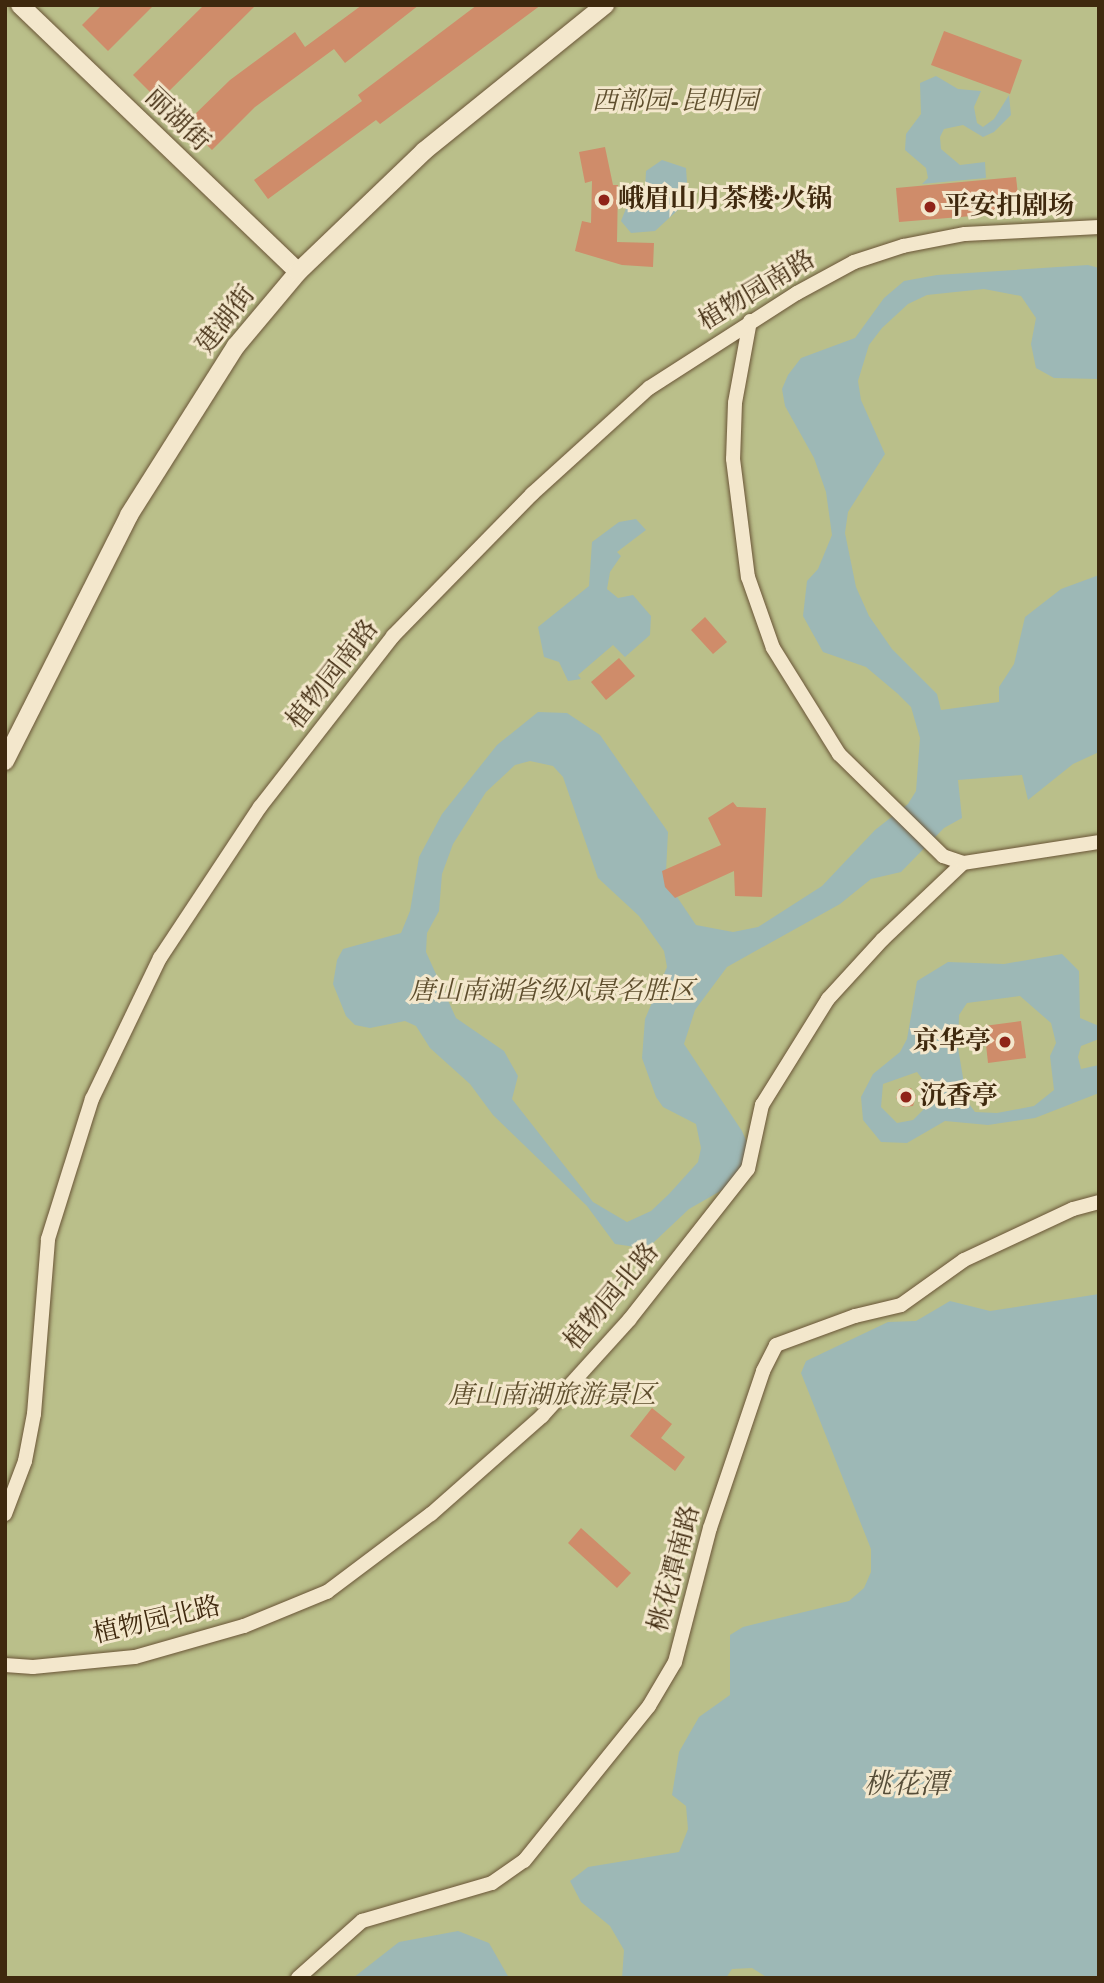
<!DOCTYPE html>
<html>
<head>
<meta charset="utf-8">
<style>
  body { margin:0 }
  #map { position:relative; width:1104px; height:1983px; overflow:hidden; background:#ecdab1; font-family:"IM FELL DW Pica","Noto Serif SC",serif }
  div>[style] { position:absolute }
  .green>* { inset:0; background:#babf8a }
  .water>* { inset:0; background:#9db8b6 }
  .building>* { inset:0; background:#cf8c6a }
  .roads { filter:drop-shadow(0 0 2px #6a5537) drop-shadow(0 0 2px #6a5537) }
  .minor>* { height:14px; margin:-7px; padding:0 7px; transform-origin:7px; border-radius:7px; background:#f3e7cc }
  .tertiary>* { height:18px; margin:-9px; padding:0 9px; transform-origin:9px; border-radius:9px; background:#f3e7cc }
  .dots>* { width:19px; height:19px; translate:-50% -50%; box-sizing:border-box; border:4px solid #f3e7cc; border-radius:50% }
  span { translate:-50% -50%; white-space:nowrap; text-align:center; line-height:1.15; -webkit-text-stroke:6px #f3e7cc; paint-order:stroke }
  .park-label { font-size:26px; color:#5e4e2d; font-style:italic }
  .street-label { font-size:26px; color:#3f290e }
  .poi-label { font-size:26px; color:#3f290e; font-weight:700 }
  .left { translate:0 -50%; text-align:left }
  .right { translate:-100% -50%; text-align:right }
  .water-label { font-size:28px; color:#564d38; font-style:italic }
  .frame { position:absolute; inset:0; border:7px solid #3f290e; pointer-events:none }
</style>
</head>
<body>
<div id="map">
  <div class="green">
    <div style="clip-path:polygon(5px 5px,1099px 5px,1099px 1978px,5px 1978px)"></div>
  </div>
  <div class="water">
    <div style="clip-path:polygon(936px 76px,958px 89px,981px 91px,974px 107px,977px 123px,983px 127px,994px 119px,1009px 95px,1011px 115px,994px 132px,983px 137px,963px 125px,944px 129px,940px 137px,941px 149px,960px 165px,985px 162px,986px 178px,922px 184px,928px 178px,926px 168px,905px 150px,906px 134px,921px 114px,920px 83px)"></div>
    <div style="clip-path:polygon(662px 160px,686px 168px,687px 182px,678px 210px,655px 231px,631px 233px,621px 221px,627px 206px,645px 189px,646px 171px)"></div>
    <div style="clip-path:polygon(evenodd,1088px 265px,1099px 268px,1099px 379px,1054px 378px,1036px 368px,1031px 344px,1036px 318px,1021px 296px,984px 289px,927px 295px,908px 304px,882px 328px,869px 345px,858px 381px,861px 400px,885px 454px,848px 512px,845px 533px,856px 587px,869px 616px,892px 649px,937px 694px,941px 710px,999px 702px,999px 687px,1014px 664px,1025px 617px,1061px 589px,1099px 575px,1099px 752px,1073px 764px,1028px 800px,1022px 775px,958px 780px,962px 818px,944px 828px,901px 872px,871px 879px,840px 904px,727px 967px,695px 1010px,684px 1044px,742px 1131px,749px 1147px,744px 1172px,731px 1185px,689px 1209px,653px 1243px,642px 1248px,615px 1244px,587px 1206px,493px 1115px,470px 1084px,430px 1048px,416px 1026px,405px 1021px,370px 1028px,355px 1025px,346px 1016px,333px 984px,337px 960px,343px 949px,401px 933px,410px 911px,419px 857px,442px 814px,497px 745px,538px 712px,567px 713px,600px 735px,668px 832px,666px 872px,671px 888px,696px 925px,733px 932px,758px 927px,822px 886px,875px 830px,908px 804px,916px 791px,920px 738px,911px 707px,898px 694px,866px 667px,823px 652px,803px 616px,807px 581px,818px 569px,832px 535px,826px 492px,814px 458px,785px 406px,782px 389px,788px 375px,801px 358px,855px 338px,884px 298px,904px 281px,937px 275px,1088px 265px,530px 761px,553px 766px,563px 777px,598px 878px,639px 916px,664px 951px,667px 967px,645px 1019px,642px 1058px,656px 1097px,663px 1107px,696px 1124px,701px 1148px,698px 1162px,669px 1194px,651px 1211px,627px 1222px,593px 1202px,512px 1099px,518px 1076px,504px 1051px,456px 1018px,426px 952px,427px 933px,439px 911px,442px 874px,453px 844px,486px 792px,515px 765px,530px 761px)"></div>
    <div style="clip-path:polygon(636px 519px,646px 530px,617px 552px,621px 556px,610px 572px,607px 589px,618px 598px,633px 595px,651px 616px,650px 635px,625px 657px,613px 645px,578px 675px,581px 679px,568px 681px,559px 662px,544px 657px,538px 627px,589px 586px,592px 542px,619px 522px)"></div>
    <div style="clip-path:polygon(evenodd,1062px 954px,1079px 971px,1080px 1018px,1099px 1026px,1099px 1039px,1081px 1046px,1078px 1057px,1081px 1069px,1099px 1065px,1099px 1093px,1035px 1118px,988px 1125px,945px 1121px,907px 1143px,881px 1142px,863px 1120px,861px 1097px,873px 1074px,900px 1052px,907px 1039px,917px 981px,948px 962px,1004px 964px,1062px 954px,1020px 996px,1051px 1023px,1056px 1043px,1050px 1056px,1054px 1090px,1034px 1106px,997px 1113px,975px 1112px,967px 1101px,958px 1048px,959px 1015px,967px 1003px,1020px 996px,1062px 954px,917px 1072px,930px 1089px,929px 1104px,913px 1120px,897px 1123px,881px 1107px,883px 1084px,917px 1072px)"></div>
    <div style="clip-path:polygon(1099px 1294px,1099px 1978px,768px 1978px,752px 1968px,732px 1969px,726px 1978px,622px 1978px,624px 1950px,610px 1926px,581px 1902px,570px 1881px,588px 1867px,679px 1852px,688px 1829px,686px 1806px,672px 1795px,679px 1752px,699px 1717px,730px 1695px,730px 1635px,743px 1627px,849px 1601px,864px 1588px,871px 1572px,871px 1549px,801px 1373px,806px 1361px,888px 1322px,916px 1321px,950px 1301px,990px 1311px)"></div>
    <div style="clip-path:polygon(458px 1931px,489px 1943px,509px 1978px,353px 1978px,399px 1942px)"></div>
  </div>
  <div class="building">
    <div style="clip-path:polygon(102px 5px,154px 5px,108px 51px,82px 25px)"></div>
    <div style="clip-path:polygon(204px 5px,256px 5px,159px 101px,133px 75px)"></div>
    <div style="clip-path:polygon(362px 5px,419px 5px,345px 63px,334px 49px,255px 107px,212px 150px,185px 124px,230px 80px,295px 32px,305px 47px)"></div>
    <div style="clip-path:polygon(477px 5px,541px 5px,380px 124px,376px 120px,268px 199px,254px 180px,362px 101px,358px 95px)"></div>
    <div style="clip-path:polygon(944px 31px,1022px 60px,1010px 94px,931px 65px)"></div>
    <div style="clip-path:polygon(605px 147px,613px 185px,618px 185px,617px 242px,654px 243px,653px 267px,622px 265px,575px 251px,582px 221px,591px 223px,592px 181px,585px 183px,579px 152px)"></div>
    <div style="clip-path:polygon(1016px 177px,1020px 212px,899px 222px,896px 188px)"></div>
    <div style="clip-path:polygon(705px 617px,727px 642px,713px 654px,691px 630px)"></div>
    <div style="clip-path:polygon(619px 658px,635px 676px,606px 700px,591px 682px)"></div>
    <div style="clip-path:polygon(733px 802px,737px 807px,766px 808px,762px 897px,735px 896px,734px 871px,675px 898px,665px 887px,662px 871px,721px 845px,708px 818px)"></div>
    <div style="clip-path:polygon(1021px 1021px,1026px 1058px,988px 1063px,984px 1026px)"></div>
    <div style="clip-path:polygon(911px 1088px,916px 1096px,913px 1106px,903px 1107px,896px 1098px,899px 1089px)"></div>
    <div style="clip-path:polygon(652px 1408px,672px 1424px,661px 1438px,685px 1457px,675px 1471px,630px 1436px)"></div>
    <div style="clip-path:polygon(581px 1528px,631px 1573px,617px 1588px,568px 1543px)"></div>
  </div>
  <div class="roads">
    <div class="minor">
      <div style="left:750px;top:321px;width:83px;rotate:100.4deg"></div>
      <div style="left:735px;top:403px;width:56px;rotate:92deg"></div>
      <div style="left:733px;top:459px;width:119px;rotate:82.8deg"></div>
      <div style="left:748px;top:577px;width:75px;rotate:70.6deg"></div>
      <div style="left:773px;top:648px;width:125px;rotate:58.1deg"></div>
      <div style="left:839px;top:754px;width:146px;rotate:44.4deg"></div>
      <div style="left:943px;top:856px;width:21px;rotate:19deg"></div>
      <div style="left:5px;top:1514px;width:57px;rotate:-69.3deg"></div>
      <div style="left:25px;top:1461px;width:48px;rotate:-79.2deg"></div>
      <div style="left:34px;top:1414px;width:176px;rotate:-85.4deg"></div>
      <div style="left:48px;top:1239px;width:147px;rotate:-72.6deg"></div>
      <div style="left:92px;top:1099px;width:157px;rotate:-64.3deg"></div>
      <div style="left:160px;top:958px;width:181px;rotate:-56.5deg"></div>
      <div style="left:260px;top:807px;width:217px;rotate:-52.1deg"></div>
      <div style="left:393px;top:636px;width:199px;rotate:-45.6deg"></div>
      <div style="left:532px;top:494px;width:158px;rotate:-42.2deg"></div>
      <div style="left:649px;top:388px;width:176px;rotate:-32.7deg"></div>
      <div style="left:797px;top:293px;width:65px;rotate:-28.5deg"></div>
      <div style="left:854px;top:262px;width:52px;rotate:-18.1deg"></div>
      <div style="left:903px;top:246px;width:63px;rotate:-11deg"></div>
      <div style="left:965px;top:234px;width:134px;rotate:-3deg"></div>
      <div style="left:5px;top:1665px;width:28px;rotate:4deg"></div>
      <div style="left:33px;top:1667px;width:102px;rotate:-5.6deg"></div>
      <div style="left:135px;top:1657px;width:113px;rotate:-15.9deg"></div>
      <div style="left:244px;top:1626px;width:90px;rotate:-22.3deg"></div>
      <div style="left:327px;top:1592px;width:130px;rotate:-36.9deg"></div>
      <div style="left:431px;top:1514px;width:148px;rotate:-41.4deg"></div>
      <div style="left:542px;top:1416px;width:130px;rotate:-47.8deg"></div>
      <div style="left:629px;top:1320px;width:192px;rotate:-51.8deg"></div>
      <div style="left:748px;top:1169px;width:66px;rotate:-77.7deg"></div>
      <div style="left:762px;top:1105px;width:125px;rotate:-58.1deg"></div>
      <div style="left:828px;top:999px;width:81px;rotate:-47.5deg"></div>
      <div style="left:883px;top:939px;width:110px;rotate:-43.5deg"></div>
      <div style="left:963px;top:863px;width:138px;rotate:-8.8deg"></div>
      <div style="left:298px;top:1978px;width:86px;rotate:-41.7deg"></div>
      <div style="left:362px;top:1921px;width:135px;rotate:-16.3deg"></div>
      <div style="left:492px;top:1883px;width:39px;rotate:-35deg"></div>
      <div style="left:524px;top:1861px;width:199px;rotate:-51.1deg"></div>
      <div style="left:649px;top:1706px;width:51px;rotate:-59.4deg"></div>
      <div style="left:675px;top:1662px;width:138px;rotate:-75.4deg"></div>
      <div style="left:710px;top:1528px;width:166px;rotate:-71.3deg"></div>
      <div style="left:763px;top:1371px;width:29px;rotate:-63deg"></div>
      <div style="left:776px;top:1345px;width:84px;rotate:-20.2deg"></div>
      <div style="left:855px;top:1316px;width:47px;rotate:-13.4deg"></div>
      <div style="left:901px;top:1305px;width:77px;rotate:-35.5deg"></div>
      <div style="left:964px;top:1260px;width:120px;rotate:-25.1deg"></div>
      <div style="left:1073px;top:1209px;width:27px;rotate:-15deg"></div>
    </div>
    <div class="tertiary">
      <div style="left:20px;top:5px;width:385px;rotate:43.8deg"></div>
      <div style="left:5px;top:761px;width:275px;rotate:-63.2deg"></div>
      <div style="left:129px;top:515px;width:200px;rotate:-57.7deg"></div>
      <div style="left:236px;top:346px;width:97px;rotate:-50deg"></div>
      <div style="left:298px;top:272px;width:175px;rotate:-43.8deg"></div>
      <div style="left:424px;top:151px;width:233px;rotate:-38.9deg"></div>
    </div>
  </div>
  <div class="dots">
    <div style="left:604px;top:200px;background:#8f2418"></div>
    <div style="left:930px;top:207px;background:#8f2418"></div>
    <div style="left:1005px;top:1042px;background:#8f2418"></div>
    <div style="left:906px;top:1097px;background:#8f2418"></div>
  </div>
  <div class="park-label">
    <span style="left:675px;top:102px">西部园-昆明园</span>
    <span style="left:552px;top:992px">唐山南湖省级风景名胜区</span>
    <span style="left:552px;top:1396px">唐山南湖旅游景区</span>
  </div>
  <div class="street-label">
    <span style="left:177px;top:120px;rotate:44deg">丽湖街</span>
    <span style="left:757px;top:291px;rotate:-31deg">植物园南路</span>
    <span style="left:226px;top:320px;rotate:-52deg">建湖街</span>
    <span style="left:333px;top:675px;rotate:-52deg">植物园南路</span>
    <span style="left:612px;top:1297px;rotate:-50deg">植物园北路</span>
    <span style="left:675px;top:1569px;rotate:-75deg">桃花潭南路</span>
    <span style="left:157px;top:1621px;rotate:-13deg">植物园北路</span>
  </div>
  <div class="poi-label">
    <span class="left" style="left:618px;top:200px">峨眉山月茶楼·火锅</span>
    <span class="left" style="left:944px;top:207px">平安扣剧场</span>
    <span class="right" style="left:991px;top:1042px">京华亭</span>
    <span class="left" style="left:920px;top:1097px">沉香亭</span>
  </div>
  <div class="water-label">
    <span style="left:906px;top:1785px">桃花潭</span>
  </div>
  <div class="frame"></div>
</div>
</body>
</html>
